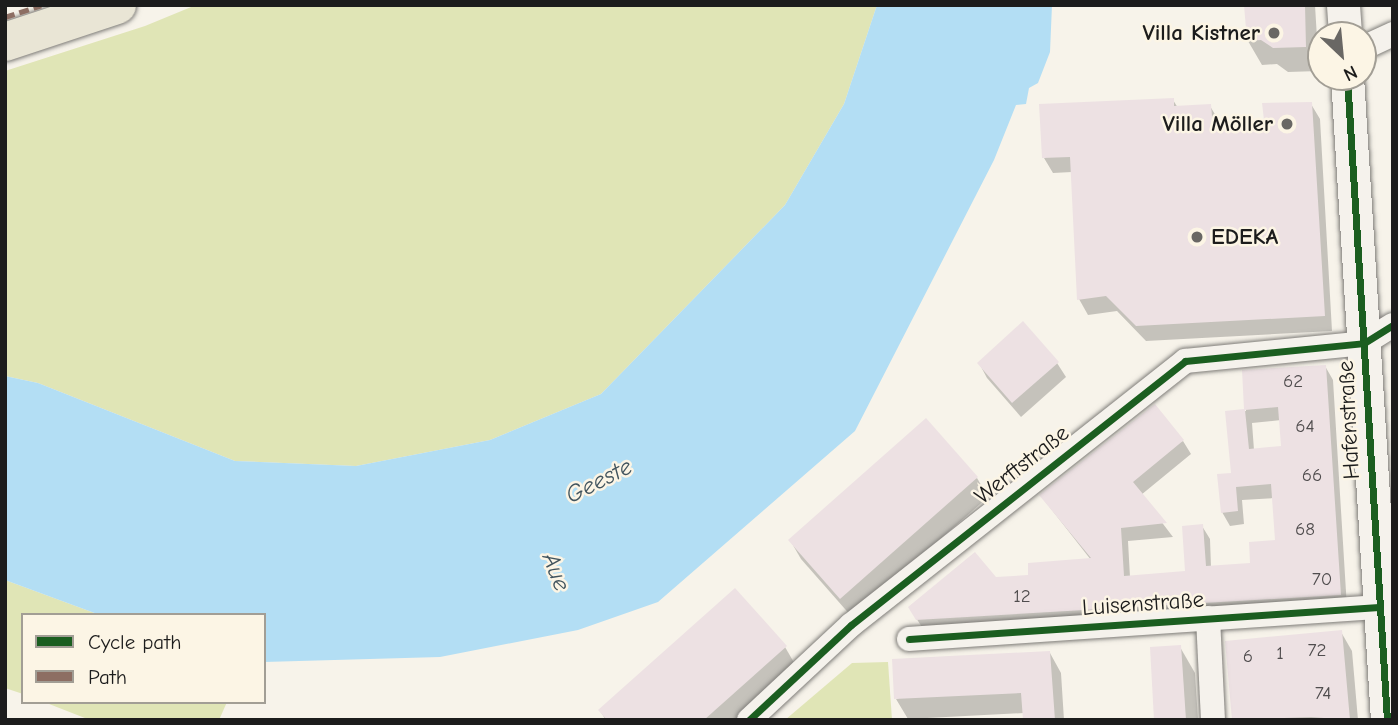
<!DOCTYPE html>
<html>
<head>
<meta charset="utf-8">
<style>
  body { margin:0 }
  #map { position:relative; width:1398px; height:725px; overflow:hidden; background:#f7f3ea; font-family:"Comic Neue",sans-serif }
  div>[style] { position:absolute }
  .green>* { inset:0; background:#e0e5b6 }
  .water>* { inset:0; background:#b3def4 }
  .shadow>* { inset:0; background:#0003 }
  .building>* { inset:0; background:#ede1e3 }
  .roads { filter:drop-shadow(0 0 2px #7f7d79) drop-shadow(0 0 2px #7f7d79) }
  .minor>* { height:24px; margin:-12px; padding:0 12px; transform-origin:12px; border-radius:12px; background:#f5f2ec }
  .secondary>* { height:33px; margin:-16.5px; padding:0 16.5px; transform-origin:16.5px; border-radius:16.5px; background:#f5f2ec }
  .trunk>* { height:38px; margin:-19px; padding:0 19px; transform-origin:19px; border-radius:19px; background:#e9e5d5 }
  .quiet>* { height:5px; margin-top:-2.5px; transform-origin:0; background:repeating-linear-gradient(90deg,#8d6e63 0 10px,transparent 0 15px) }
  .cycleway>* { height:7px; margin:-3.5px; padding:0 3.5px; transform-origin:3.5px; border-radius:3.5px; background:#1b5e20 }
  .dots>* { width:19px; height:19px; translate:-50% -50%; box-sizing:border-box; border:4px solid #fcf5e5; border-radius:50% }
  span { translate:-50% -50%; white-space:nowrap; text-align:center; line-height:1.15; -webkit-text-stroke:5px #fcf5e5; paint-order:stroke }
  .number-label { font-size:19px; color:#504d4e }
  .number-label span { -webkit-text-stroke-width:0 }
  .poi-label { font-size:23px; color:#1c1c1c; font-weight:700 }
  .right { translate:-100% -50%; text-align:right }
  .left { translate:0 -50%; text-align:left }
  .street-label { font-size:23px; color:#1c1c1c }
  .water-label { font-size:24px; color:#41545e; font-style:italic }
  .frame { position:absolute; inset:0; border:7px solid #1c1c1c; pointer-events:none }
  .legend { position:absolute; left:21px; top:613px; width:245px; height:91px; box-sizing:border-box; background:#fcf5e5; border:2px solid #a29e95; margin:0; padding:9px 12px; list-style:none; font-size:21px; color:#1c1c1c }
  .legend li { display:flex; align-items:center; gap:14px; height:35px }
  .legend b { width:35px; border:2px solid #a29e95 }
  .north { position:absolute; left:1307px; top:21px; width:70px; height:70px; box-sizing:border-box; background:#fcf5e5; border:2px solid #a29e95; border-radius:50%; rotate:154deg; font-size:19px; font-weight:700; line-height:28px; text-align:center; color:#1c1c1c }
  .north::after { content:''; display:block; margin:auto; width:24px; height:32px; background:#696764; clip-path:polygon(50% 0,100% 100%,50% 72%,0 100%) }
</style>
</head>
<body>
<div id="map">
  <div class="green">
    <div style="clip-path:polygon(196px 5px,877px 5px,844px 104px,785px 205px,601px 394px,490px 440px,356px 466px,235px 461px,38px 383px,5px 376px,5px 71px,145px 26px)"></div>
    <div style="clip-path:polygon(5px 580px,100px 615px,23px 615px,23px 694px,5px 688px)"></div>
    <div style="clip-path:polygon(888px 662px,892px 720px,785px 720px,852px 663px)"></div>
    <div style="clip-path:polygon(44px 702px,227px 702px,219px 720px,90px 720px)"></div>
  </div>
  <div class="water">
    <div style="clip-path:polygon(877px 5px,1052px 5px,1050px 52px,1038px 83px,1029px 88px,1026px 104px,1016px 105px,994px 160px,855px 431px,658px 602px,578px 630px,440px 657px,264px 662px,264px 615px,100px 615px,5px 580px,5px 376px,38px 383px,235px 461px,356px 466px,490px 440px,601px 394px,785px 205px,844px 104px)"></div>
  </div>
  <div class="shadow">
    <div style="clip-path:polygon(1246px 5px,1315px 5px,1319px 71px,1288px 72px,1277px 64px,1262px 65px,1248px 41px)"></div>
    <div style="clip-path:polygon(1393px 55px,1393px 86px,1391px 56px)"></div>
    <div style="clip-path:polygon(1173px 100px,1178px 108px,1210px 106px,1219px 121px,1220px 130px,1262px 127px,1311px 104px,1320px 119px,1332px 331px,1146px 341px,1117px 311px,1088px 315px,1079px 299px,1072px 172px,1053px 173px,1044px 158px)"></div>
    <div style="clip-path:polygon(979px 363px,1057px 363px,1066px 377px,1021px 417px,987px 378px)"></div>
    <div style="clip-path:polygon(evenodd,1325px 366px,1333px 380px,1347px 608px,926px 633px,918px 621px,910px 608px,995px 579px,1030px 576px,1091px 560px,1041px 496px,1183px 441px,1191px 454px,1141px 495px,1173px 537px,1128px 541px,1130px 577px,1187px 573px,1202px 526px,1210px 539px,1211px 567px,1252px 564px,1276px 542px,1274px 498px,1242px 500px,1244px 524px,1230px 526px,1222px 512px,1233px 475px,1227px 413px,1246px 411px,1244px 372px,1325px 366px,1281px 420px,1283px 448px,1254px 450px,1252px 423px,1281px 420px)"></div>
    <div style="clip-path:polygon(977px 478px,988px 497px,852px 617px,801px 559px,790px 540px)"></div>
    <div style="clip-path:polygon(1341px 632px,1352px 651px,1358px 720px,1234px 720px)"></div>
    <div style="clip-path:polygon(785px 647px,796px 666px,736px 720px,606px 720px,600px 711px)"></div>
    <div style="clip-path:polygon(1180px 647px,1195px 673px,1198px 720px,1156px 720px)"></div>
    <div style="clip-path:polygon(1050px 653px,1061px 673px,1064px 720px,1025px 720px,1024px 713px,908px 719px,896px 699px)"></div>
  </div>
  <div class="building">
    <div style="clip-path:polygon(1244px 5px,1305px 5px,1306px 47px,1273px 48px,1261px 40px,1247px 41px)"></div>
    <div style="clip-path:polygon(1174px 98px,1174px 106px,1211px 104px,1213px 129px,1261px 126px,1260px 121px,1264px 120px,1262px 103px,1312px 102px,1325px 316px,1136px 326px,1106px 296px,1077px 300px,1070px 157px,1042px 158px,1039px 104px)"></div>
    <div style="clip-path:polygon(1023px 321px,1059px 362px,1012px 403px,977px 363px)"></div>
    <div style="clip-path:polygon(evenodd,1326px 365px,1341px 595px,916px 620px,908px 607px,975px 552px,996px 577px,1028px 575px,1028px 563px,1091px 558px,1039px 495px,1155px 404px,1184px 440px,1133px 482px,1167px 523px,1121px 528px,1124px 576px,1185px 571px,1182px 526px,1203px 524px,1206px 566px,1250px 563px,1249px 542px,1275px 540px,1271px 484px,1236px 487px,1238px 511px,1221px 513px,1217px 474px,1231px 473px,1225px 411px,1244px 409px,1242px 370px,1326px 365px,1278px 407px,1281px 446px,1249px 449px,1245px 410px,1278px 407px)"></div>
    <div style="clip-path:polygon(926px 418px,978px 477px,840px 599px,788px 540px)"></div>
    <div style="clip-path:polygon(735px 588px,787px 646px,704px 720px,607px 720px,598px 710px)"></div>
    <div style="clip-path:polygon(1342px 630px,1350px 720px,1311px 717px,1232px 720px,1225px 641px)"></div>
    <div style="clip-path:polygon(1181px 645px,1186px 720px,1154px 720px,1150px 647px)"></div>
    <div style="clip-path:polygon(1050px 651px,1055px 720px,1023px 720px,1021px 693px,894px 699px,892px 659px)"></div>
  </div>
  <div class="roads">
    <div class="minor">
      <div style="left:1363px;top:48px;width:33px;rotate:-25deg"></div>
      <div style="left:1208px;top:618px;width:102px;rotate:87.2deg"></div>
      <div style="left:909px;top:639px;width:471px;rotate:-3.9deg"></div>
      <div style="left:749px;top:720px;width:139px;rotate:-43deg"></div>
      <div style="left:851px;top:625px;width:426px;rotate:-38.3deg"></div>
      <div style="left:1185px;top:361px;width:180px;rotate:-5.7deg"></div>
      <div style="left:1364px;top:343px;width:34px;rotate:-32deg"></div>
    </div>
    <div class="secondary">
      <div style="left:1343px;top:5px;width:30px;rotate:86deg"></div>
      <div style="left:1347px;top:77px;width:644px;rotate:86.44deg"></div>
    </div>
    <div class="trunk">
      <div style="left:5px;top:42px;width:118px;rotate:-18.3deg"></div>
    </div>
  </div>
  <div class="quiet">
    <div style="left:5px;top:17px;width:38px;rotate:-18deg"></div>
  </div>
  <div class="cycleway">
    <div style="left:1347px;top:77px;width:644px;rotate:86.44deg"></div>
    <div style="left:909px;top:639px;width:471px;rotate:-3.9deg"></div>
    <div style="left:749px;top:720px;width:139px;rotate:-43deg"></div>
    <div style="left:851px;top:625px;width:426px;rotate:-38.3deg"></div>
    <div style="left:1185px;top:361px;width:180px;rotate:-5.7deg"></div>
    <div style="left:1364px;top:343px;width:34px;rotate:-32deg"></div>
  </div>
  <div class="dots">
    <div style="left:1274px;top:33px;background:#696764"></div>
    <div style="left:1287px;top:124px;background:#696764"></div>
    <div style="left:1197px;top:237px;background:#696764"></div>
  </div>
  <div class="number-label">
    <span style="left:1293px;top:382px">62</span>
    <span style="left:1305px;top:427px">64</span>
    <span style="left:1312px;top:476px">66</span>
    <span style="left:1305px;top:530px">68</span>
    <span style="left:1322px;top:580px">70</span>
    <span style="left:1022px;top:597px">12</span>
    <span style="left:1317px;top:651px">72</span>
    <span style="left:1280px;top:654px">1</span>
    <span style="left:1248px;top:657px">6</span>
    <span style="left:1323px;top:694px">74</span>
  </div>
  <div class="poi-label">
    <span class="right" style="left:1260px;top:33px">Villa Kistner</span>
    <span class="right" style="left:1273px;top:124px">Villa Möller</span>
    <span class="left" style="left:1211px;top:237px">EDEKA</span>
  </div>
  <div class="street-label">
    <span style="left:1349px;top:420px;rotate:-93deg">Hafenstraße</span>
    <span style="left:1022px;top:465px;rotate:-38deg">Werftstraße</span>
    <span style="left:1143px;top:604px;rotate:-4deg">Luisenstraße</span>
  </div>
  <div class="water-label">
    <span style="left:599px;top:481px;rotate:-27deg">Geeste</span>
    <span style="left:556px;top:572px;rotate:69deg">Aue</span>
  </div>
  <div class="frame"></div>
  <ul class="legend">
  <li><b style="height:9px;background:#1b5e20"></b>Cycle path</li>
  <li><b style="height:9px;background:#8d6e63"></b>Path</li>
  </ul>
  <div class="north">N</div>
</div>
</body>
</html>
